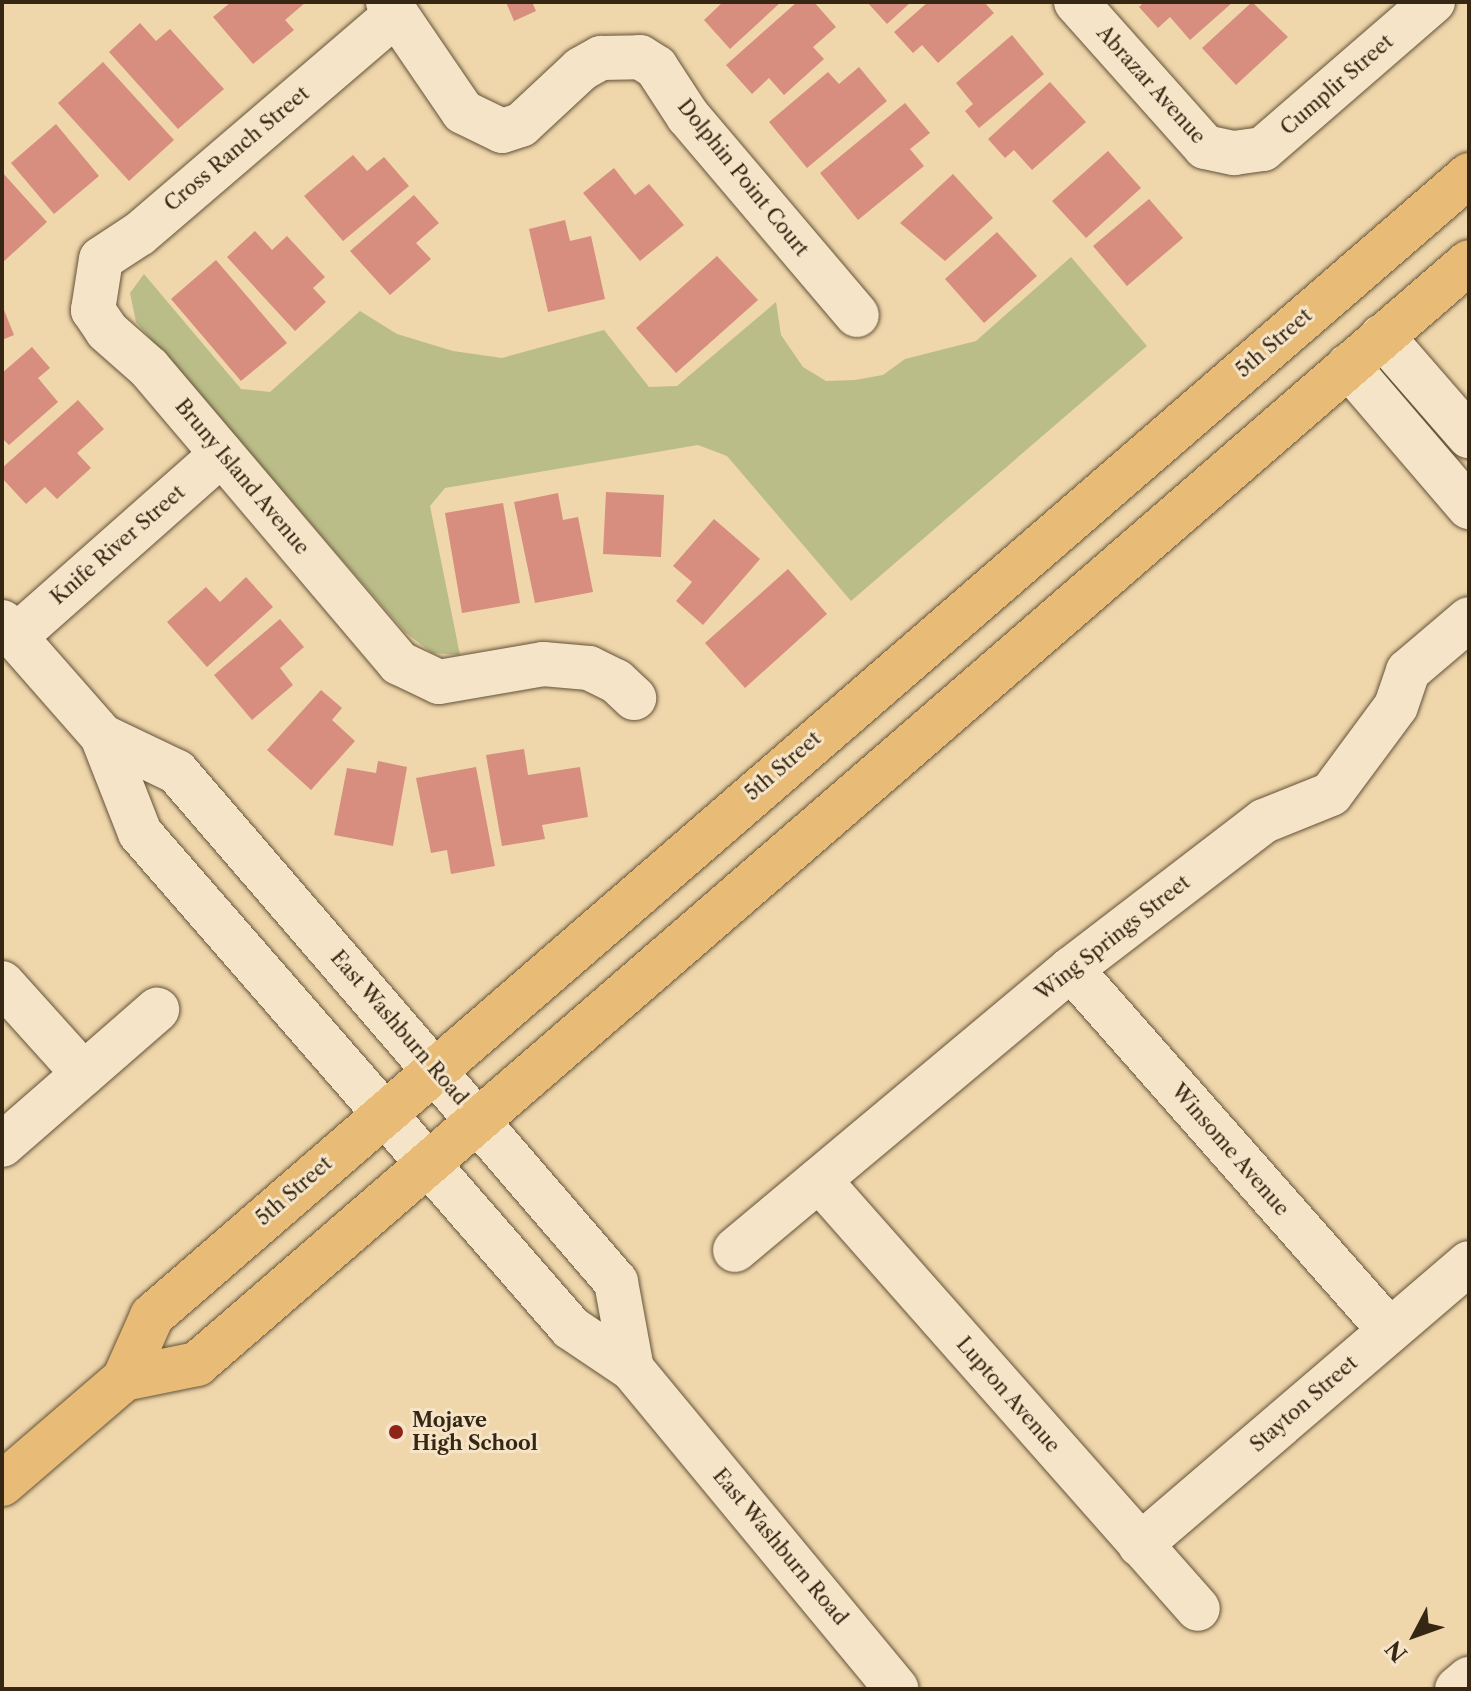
<!DOCTYPE html>
<html>
<head>
<meta charset="utf-8">
<style>
  body { margin:0 }
  #map { position:relative; width:1471px; height:1691px; overflow:hidden; background:#efd6ab; font-family:"Libre Caslon Text",serif }
  div>[style] { position:absolute }
  .green>* { inset:0; background:#babd88 }
  .building>* { inset:0; background:#d78e7e }
  .roads { filter:drop-shadow(0 0 2px #645339) drop-shadow(0 0 2px #645339) }
  .minor>* { height:44px; margin:-22px; padding:0 22px; transform-origin:22px; border-radius:22px; background:#f5e4c8 }
  .major>* { height:44px; margin:-22px; padding:0 22px; transform-origin:22px; border-radius:22px; background:#e8bb76 }
  .dots>* { width:22px; height:22px; translate:-50% -50%; box-sizing:border-box; border:4px solid #f5e4c8; border-radius:50% }
  span { translate:-50% -50%; white-space:nowrap; text-align:center; line-height:1.15; -webkit-text-stroke:6px #f5e4c8; paint-order:stroke }
  .street-label { font-size:20px; color:#352713 }
  .poi-label { font-size:20px; color:#352713; font-weight:700 }
  .left { translate:0 -50%; text-align:left }
  .frame { position:absolute; inset:0; border:4px solid #352713; pointer-events:none }
  .north { position:absolute; left:1375px; top:1595px; width:80px; height:80px; -webkit-text-stroke:6px #f5e4c8; paint-order:stroke; rotate:229deg; font-size:22px; font-weight:700; line-height:32px; text-align:center; color:#352713 }
  .north::after { content:''; display:block; margin:auto; width:28px; height:36px; background:#352713; clip-path:polygon(50% 0,100% 100%,50% 72%,0 100%) }
</style>
</head>
<body>
<div id="map">
  <div class="green">
    <div style="clip-path:polygon(1071px 257px,1147px 346px,851px 601px,727px 456px,698px 445px,445px 488px,430px 506px,460px 655px,432px 653px,405px 632px,136px 322px,130px 293px,144px 274px,241px 389px,270px 392px,360px 311px,397px 334px,453px 351px,502px 358px,604px 330px,649px 387px,677px 386px,776px 302px,781px 335px,803px 367px,826px 381px,855px 380px,883px 375px,905px 359px,976px 341px)"></div>
  </div>
  <div class="building">
    <div style="clip-path:polygon(231px 2px,306px 2px,285px 20px,294px 30px,253px 64px,213px 17px)"></div>
    <div style="clip-path:polygon(506px 2px,532px 2px,536px 11px,514px 21px)"></div>
    <div style="clip-path:polygon(723px 2px,781px 2px,730px 49px,704px 20px)"></div>
    <div style="clip-path:polygon(797px 2px,814px 2px,836px 27px,813px 47px,824px 59px,784px 95px,769px 78px,752px 94px,726px 65px)"></div>
    <div style="clip-path:polygon(867px 2px,911px 2px,887px 24px)"></div>
    <div style="clip-path:polygon(928px 2px,984px 2px,994px 13px,938px 63px,922px 45px,913px 53px,894px 32px)"></div>
    <div style="clip-path:polygon(1144px 2px,1233px 2px,1190px 40px,1170px 17px,1158px 28px,1139px 7px)"></div>
    <div style="clip-path:polygon(1252px 2px,1288px 37px,1236px 85px,1202px 48px)"></div>
    <div style="clip-path:polygon(140px 23px,156px 41px,170px 29px,224px 89px,178px 129px,109px 52px)"></div>
    <div style="clip-path:polygon(1012px 35px,1044px 74px,979px 128px,965px 111px,973px 104px,956px 83px)"></div>
    <div style="clip-path:polygon(103px 62px,174px 140px,129px 181px,58px 103px)"></div>
    <div style="clip-path:polygon(859px 67px,887px 101px,807px 168px,769px 122px,828px 72px,839px 84px)"></div>
    <div style="clip-path:polygon(1050px 82px,1086px 122px,1032px 170px,1014px 150px,1005px 158px,988px 139px)"></div>
    <div style="clip-path:polygon(905px 103px,930px 133px,910px 149px,924px 166px,858px 220px,820px 173px)"></div>
    <div style="clip-path:polygon(56px 124px,99px 176px,54px 214px,11px 163px)"></div>
    <div style="clip-path:polygon(1108px 151px,1141px 188px,1086px 238px,1052px 201px)"></div>
    <div style="clip-path:polygon(353px 155px,367px 171px,384px 157px,409px 186px,343px 241px,304px 196px)"></div>
    <div style="clip-path:polygon(614px 168px,635px 195px,649px 184px,684px 225px,640px 261px,583px 193px)"></div>
    <div style="clip-path:polygon(2px 172px,47px 222px,2px 263px)"></div>
    <div style="clip-path:polygon(953px 174px,993px 218px,945px 261px,900px 223px)"></div>
    <div style="clip-path:polygon(414px 195px,439px 223px,416px 243px,431px 259px,390px 295px,350px 251px)"></div>
    <div style="clip-path:polygon(1149px 199px,1183px 238px,1127px 286px,1093px 246px)"></div>
    <div style="clip-path:polygon(565px 220px,570px 241px,591px 236px,605px 299px,548px 312px,529px 229px)"></div>
    <div style="clip-path:polygon(255px 231px,272px 250px,287px 236px,325px 277px,313px 288px,326px 302px,295px 331px,227px 257px)"></div>
    <div style="clip-path:polygon(997px 232px,1037px 276px,984px 323px,945px 279px)"></div>
    <div style="clip-path:polygon(717px 256px,758px 300px,676px 373px,636px 328px)"></div>
    <div style="clip-path:polygon(216px 260px,287px 343px,241px 381px,171px 299px)"></div>
    <div style="clip-path:polygon(2px 305px,14px 335px,2px 340px)"></div>
    <div style="clip-path:polygon(32px 347px,50px 368px,38px 378px,58px 402px,9px 445px,2px 438px,2px 373px)"></div>
    <div style="clip-path:polygon(78px 400px,104px 429px,77px 453px,91px 468px,57px 499px,45px 487px,26px 504px,2px 478px,2px 468px)"></div>
    <div style="clip-path:polygon(606px 492px,664px 495px,661px 557px,603px 554px)"></div>
    <div style="clip-path:polygon(558px 493px,563px 520px,578px 517px,593px 592px,535px 603px,514px 502px)"></div>
    <div style="clip-path:polygon(503px 503px,520px 603px,462px 613px,445px 513px)"></div>
    <div style="clip-path:polygon(714px 519px,760px 559px,703px 625px,676px 601px,692px 582px,673px 566px)"></div>
    <div style="clip-path:polygon(788px 569px,827px 614px,745px 688px,705px 643px)"></div>
    <div style="clip-path:polygon(246px 577px,273px 607px,207px 667px,167px 622px,206px 587px,220px 602px)"></div>
    <div style="clip-path:polygon(280px 619px,304px 647px,280px 668px,293px 685px,252px 720px,214px 675px)"></div>
    <div style="clip-path:polygon(321px 690px,342px 708px,332px 720px,355px 741px,311px 790px,267px 750px)"></div>
    <div style="clip-path:polygon(524px 749px,528px 775px,580px 767px,588px 817px,542px 825px,545px 839px,502px 846px,486px 755px)"></div>
    <div style="clip-path:polygon(378px 761px,407px 767px,393px 846px,334px 835px,347px 768px,376px 773px)"></div>
    <div style="clip-path:polygon(476px 767px,495px 866px,451px 874px,447px 850px,431px 853px,416px 778px)"></div>
  </div>
  <div class="roads">
    <div class="minor">
      <div style="left:388px;top:2px;width:133px;rotate:55.7deg"></div>
      <div style="left:463px;top:112px;width:43px;rotate:26deg"></div>
      <div style="left:502px;top:131px;width:20px;rotate:-18deg"></div>
      <div style="left:521px;top:125px;width:82px;rotate:-43deg"></div>
      <div style="left:581px;top:69px;width:23px;rotate:-29deg"></div>
      <div style="left:601px;top:58px;width:39px;rotate:-1deg"></div>
      <div style="left:640px;top:57px;width:19px;rotate:32deg"></div>
      <div style="left:656px;top:67px;width:59px;rotate:56.9deg"></div>
      <div style="left:688px;top:116px;width:261px;rotate:49.7deg"></div>
      <div style="left:1076px;top:2px;width:194px;rotate:48.3deg"></div>
      <div style="left:1205px;top:147px;width:30px;rotate:12deg"></div>
      <div style="left:1234px;top:153px;width:29px;rotate:-8deg"></div>
      <div style="left:1263px;top:149px;width:225px;rotate:-40.9deg"></div>
      <div style="left:396px;top:14px;width:338px;rotate:139.4deg"></div>
      <div style="left:139px;top:234px;width:45px;rotate:146.7deg"></div>
      <div style="left:101px;top:259px;width:52px;rotate:98.9deg"></div>
      <div style="left:93px;top:310px;width:25px;rotate:56deg"></div>
      <div style="left:107px;top:331px;width:56px;rotate:41.4deg"></div>
      <div style="left:149px;top:368px;width:387px;rotate:49.7deg"></div>
      <div style="left:399px;top:663px;width:44px;rotate:25.4deg"></div>
      <div style="left:439px;top:682px;width:106px;rotate:-9.8deg"></div>
      <div style="left:543px;top:664px;width:46px;rotate:5deg"></div>
      <div style="left:589px;top:668px;width:30px;rotate:26deg"></div>
      <div style="left:616px;top:681px;width:25px;rotate:43deg"></div>
      <div style="left:1382px;top:336px;width:133px;rotate:49deg"></div>
      <div style="left:1348px;top:366px;width:186px;rotate:49.4deg"></div>
      <div style="left:2px;top:622px;width:152px;rotate:48.7deg"></div>
      <div style="left:102px;top:736px;width:104px;rotate:68.6deg"></div>
      <div style="left:140px;top:833px;width:656px;rotate:48.95deg"></div>
      <div style="left:571px;top:1328px;width:73px;rotate:33.9deg"></div>
      <div style="left:632px;top:1369px;width:415px;rotate:50.4deg"></div>
      <div style="left:15px;top:637px;width:276px;rotate:-41.5deg"></div>
      <div style="left:102px;top:736px;width:83px;rotate:25.6deg"></div>
      <div style="left:177px;top:772px;width:673px;rotate:49.28deg"></div>
      <div style="left:616px;top:1282px;width:88px;rotate:79.6deg"></div>
      <div style="left:1071px;top:969px;width:482px;rotate:48.6deg"></div>
      <div style="left:2px;top:983px;width:122px;rotate:48deg"></div>
      <div style="left:2px;top:1145px;width:206px;rotate:-41.1deg"></div>
      <div style="left:819px;top:1180px;width:572px;rotate:48.54deg"></div>
      <div style="left:735px;top:1250px;width:438px;rotate:-39.9deg"></div>
      <div style="left:1071px;top:969px;width:243px;rotate:-37.5deg"></div>
      <div style="left:1264px;top:821px;width:72px;rotate:-21.9deg"></div>
      <div style="left:1331px;top:794px;width:109px;rotate:-53.5deg"></div>
      <div style="left:1396px;top:706px;width:37px;rotate:-71deg"></div>
      <div style="left:1408px;top:671px;width:80px;rotate:-40.4deg"></div>
      <div style="left:1140px;top:1545px;width:433px;rotate:-40.6deg"></div>
      <div style="left:1457px;top:1689px;width:16px;rotate:-40deg"></div>
    </div>
    <div class="major">
      <div style="left:124px;top:1379px;width:75px;rotate:-11.6deg"></div>
      <div style="left:197px;top:1364px;width:1683px;rotate:-40.9deg"></div>
      <div style="left:2px;top:1484px;width:161px;rotate:-40.7deg"></div>
      <div style="left:124px;top:1379px;width:69px;rotate:-66deg"></div>
      <div style="left:152px;top:1316px;width:1743px;rotate:-40.9deg"></div>
    </div>
  </div>
  <div class="dots">
    <div style="left:396px;top:1432px;background:#8f2418"></div>
  </div>
  <div class="street-label">
    <span style="left:1151px;top:85px;rotate:48deg">Abrazar Avenue</span>
    <span style="left:1337px;top:85px;rotate:-41deg">Cumplir Street</span>
    <span style="left:237px;top:149px;rotate:-40deg">Cross Ranch Street</span>
    <span style="left:743px;top:178px;rotate:51deg">Dolphin Point Court</span>
    <span style="left:1274px;top:343px;rotate:-41deg">5th Street</span>
    <span style="left:242px;top:477px;rotate:50deg">Bruny Island Avenue</span>
    <span style="left:118px;top:545px;rotate:-41deg">Knife River Street</span>
    <span style="left:783px;top:766px;rotate:-41deg">5th Street</span>
    <span style="left:1113px;top:938px;rotate:-38deg">Wing Springs Street</span>
    <span style="left:399px;top:1028px;rotate:49deg">East Washburn Road</span>
    <span style="left:1230px;top:1150px;rotate:49deg">Winsome Avenue</span>
    <span style="left:294px;top:1191px;rotate:-41deg">5th Street</span>
    <span style="left:1008px;top:1395px;rotate:49deg">Lupton Avenue</span>
    <span style="left:1304px;top:1404px;rotate:-41deg">Stayton Street</span>
    <span style="left:780px;top:1547px;rotate:50deg">East Washburn Road</span>
  </div>
  <div class="poi-label">
    <span class="left" style="left:412px;top:1432px">Mojave<br>High School</span>
  </div>
  <div class="frame"></div>
  <div class="north">N</div>
</div>
</body>
</html>
